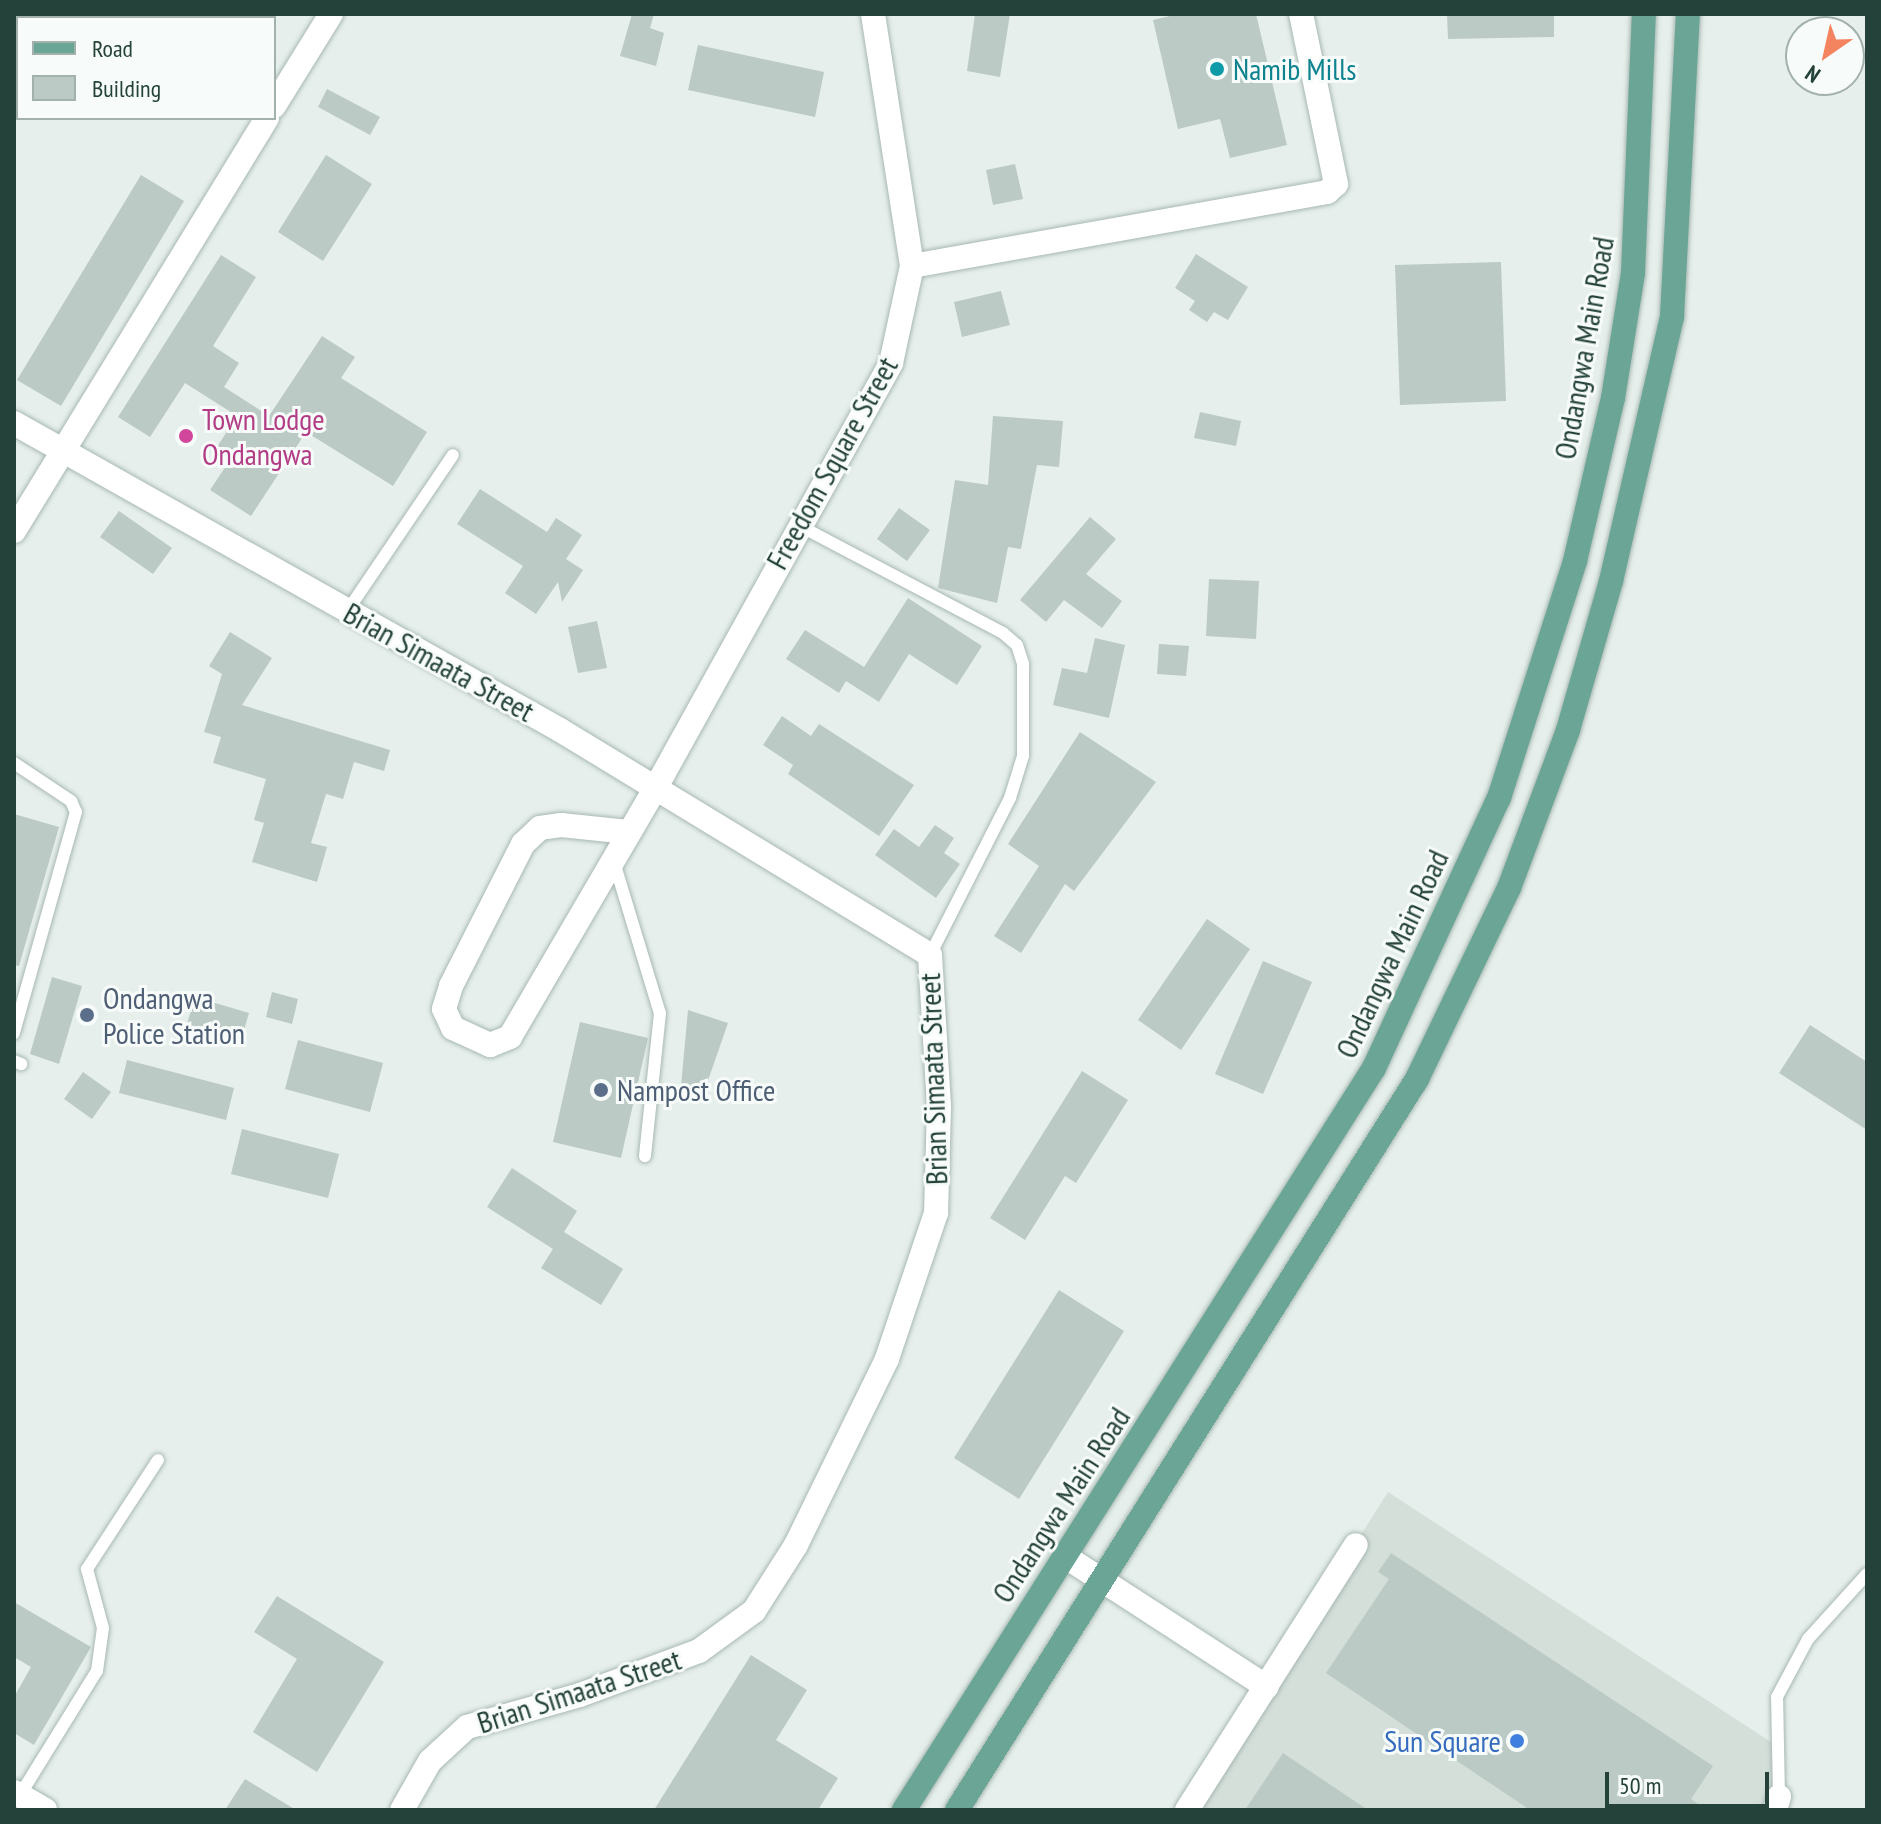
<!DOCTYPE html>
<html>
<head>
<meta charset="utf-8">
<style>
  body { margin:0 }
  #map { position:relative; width:1881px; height:1824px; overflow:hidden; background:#e6efeb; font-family:"PT Sans Narrow",sans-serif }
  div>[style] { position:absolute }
  .built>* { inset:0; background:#d4dfda }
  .building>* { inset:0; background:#bbcac4 }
  .roads { filter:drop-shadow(0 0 2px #a8b8b2) drop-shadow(0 0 2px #a8b8b2) }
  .service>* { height:12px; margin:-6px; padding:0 6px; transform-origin:6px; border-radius:6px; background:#fff }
  .minor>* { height:24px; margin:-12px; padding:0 12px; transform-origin:12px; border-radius:12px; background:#fff }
  .primary>* { height:24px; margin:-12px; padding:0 12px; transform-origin:12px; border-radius:12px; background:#6aa596 }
  .dots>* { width:22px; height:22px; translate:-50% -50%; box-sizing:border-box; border:4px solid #f7fbf9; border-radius:50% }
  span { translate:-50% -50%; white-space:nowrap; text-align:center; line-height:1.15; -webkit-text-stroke:6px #f7fbf9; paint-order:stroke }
  .culture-label { font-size:30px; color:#0d838f }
  .left { translate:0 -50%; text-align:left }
  .street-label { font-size:30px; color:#24423a }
  .hotel-label { font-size:30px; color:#b23c85 }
  .service-label { font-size:30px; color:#4e5e75 }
  .shop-label { font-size:30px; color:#366cbe }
  .right { translate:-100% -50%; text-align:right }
  .frame { position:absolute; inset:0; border:16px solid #24423a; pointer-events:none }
  .legend { position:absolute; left:16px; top:16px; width:260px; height:104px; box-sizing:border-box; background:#f7fbf9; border:2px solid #a3b1ad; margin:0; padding:10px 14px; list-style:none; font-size:24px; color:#24423a }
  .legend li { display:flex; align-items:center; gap:16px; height:40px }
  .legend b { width:40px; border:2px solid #a3b1ad }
  .north { position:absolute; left:1785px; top:16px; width:80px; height:80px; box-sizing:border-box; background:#f7fbf9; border:2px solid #a3b1ad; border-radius:50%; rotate:214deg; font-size:22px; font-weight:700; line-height:32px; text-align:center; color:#24423a }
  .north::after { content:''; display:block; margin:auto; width:28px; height:36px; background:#f4845f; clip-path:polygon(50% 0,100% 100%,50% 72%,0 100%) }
  .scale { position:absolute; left:1605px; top:1772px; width:164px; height:36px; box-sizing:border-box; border:4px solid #24423a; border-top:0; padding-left:10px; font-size:24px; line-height:28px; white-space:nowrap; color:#24423a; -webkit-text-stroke:6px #f7fbf9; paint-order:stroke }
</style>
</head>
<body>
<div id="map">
  <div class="built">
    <div style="clip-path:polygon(1388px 1492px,1774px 1744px,1775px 1810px,1187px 1810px)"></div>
  </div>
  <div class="building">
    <div style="clip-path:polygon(632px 14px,654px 14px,650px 28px,664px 33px,656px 66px,620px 56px)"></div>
    <div style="clip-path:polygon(975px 14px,1010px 14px,1000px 77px,967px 71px)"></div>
    <div style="clip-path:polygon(1178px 14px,1256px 14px,1287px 145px,1230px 158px,1220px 119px,1178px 129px,1153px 20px)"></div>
    <div style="clip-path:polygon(1447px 14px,1554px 14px,1554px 37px,1448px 39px)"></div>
    <div style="clip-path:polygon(698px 45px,824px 72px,815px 117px,688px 90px)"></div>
    <div style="clip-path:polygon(327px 89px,380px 117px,370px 135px,318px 107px)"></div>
    <div style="clip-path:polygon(326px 155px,372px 184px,323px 261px,278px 232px)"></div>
    <div style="clip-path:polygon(1015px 164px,1023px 199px,993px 205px,986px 170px)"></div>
    <div style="clip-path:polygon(141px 175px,184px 201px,61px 406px,17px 380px)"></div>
    <div style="clip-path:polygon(1196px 254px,1248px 287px,1228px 320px,1214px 312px,1207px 322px,1189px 310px,1195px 301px,1175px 288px)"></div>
    <div style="clip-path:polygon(221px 255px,256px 277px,213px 346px,239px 363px,224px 387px,269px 416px,322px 336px,355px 357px,341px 378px,427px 432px,393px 486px,306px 432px,251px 516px,210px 490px,230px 460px,215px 450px,237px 416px,185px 383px,150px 437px,118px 417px)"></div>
    <div style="clip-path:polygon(1501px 262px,1506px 401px,1400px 405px,1395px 265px)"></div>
    <div style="clip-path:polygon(1001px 291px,1010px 325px,962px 337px,954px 302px)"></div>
    <div style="clip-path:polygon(1200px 412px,1241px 421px,1236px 446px,1194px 438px)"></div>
    <div style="clip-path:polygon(993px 416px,1063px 421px,1059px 467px,1037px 465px,1021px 549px,1008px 547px,997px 603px,938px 588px,955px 480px,988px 485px)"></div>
    <div style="clip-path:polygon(480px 489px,547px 532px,556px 518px,582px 535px,566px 559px,583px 570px,562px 602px,558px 582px,536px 614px,505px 593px,523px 566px,457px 524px)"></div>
    <div style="clip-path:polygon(899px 508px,930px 530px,907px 561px,877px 539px)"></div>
    <div style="clip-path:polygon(119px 511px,172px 548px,153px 574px,100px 537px)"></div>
    <div style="clip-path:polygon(1090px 517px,1116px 539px,1086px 574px,1122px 601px,1102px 628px,1064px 600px,1046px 622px,1020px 600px)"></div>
    <div style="clip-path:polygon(1209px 579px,1259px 581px,1256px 639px,1206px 636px)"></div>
    <div style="clip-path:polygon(908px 598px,982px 646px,957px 685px,909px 654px,879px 702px,846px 681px,839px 693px,786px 659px,805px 630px,864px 667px)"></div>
    <div style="clip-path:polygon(597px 621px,607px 668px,578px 673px,568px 627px)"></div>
    <div style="clip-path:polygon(230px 632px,272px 658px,242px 705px,390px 750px,384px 771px,354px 762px,343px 799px,326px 794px,311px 843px,327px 847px,317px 882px,252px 862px,264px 823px,254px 820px,266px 779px,213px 763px,221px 737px,204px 732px,222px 674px,209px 666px)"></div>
    <div style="clip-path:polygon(1095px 638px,1125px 645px,1109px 718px,1053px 705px,1062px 668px,1087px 673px)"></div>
    <div style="clip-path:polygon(1159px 644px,1189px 646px,1186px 676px,1157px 674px)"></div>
    <div style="clip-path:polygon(782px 716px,811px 736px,819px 724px,914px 785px,879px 836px,788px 774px,793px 765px,763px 745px)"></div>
    <div style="clip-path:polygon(1080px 732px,1156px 782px,1074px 891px,1065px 884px,1021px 953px,994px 936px,1039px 866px,1008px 844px)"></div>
    <div style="clip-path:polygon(14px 814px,59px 827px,19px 966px,14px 965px)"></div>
    <div style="clip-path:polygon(935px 825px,954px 838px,944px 853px,960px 864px,936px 898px,875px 855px,894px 829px,919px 847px)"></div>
    <div style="clip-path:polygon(1207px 919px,1250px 949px,1181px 1050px,1138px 1020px)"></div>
    <div style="clip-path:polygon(1263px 961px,1312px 982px,1263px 1094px,1215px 1074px)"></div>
    <div style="clip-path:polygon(52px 977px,82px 986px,59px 1064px,30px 1054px)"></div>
    <div style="clip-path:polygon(272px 992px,298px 999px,292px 1024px,266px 1017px)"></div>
    <div style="clip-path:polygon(195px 997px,249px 1013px,241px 1040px,187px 1024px)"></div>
    <div style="clip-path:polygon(688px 1010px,728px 1023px,705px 1089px,681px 1086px)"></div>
    <div style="clip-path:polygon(580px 1022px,648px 1038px,621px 1158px,553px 1142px)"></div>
    <div style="clip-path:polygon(1810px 1025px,1867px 1062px,1867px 1130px,1779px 1073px)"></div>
    <div style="clip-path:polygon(298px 1040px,383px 1063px,370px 1112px,285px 1089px)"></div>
    <div style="clip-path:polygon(127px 1060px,234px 1088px,226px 1120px,119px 1093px)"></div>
    <div style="clip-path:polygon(1082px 1071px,1128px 1100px,1076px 1183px,1065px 1176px,1025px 1240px,990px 1218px)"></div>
    <div style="clip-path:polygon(83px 1072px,111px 1092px,92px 1119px,64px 1099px)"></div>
    <div style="clip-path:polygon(242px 1129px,339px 1154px,328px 1198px,231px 1174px)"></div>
    <div style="clip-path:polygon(512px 1168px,577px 1211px,564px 1232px,623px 1269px,601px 1305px,541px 1268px,553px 1249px,487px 1207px)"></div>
    <div style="clip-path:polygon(1059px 1290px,1124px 1331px,1019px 1499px,954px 1458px)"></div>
    <div style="clip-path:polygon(1391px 1553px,1713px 1766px,1691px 1799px,1707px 1810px,1530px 1810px,1326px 1673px,1389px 1579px,1378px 1572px)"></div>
    <div style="clip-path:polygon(277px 1596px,384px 1662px,317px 1772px,253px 1732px,297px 1659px,254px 1632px)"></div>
    <div style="clip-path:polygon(14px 1602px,91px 1647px,34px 1745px,14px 1733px,14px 1697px,31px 1667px,14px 1657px)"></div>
    <div style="clip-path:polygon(751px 1655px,807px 1690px,776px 1740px,838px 1778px,818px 1810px,654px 1810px)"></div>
    <div style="clip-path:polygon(1283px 1753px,1368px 1810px,1245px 1810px)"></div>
    <div style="clip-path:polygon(245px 1779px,296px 1810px,225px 1810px)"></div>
  </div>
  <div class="roads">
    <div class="service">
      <div style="left:800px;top:526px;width:229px;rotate:27.8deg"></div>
      <div style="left:1003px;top:633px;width:18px;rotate:41deg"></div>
      <div style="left:1017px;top:645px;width:20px;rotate:72deg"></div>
      <div style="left:1023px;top:664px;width:92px;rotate:90deg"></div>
      <div style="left:1023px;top:756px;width:44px;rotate:107.2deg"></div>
      <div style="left:1010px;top:798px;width:176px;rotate:117deg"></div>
      <div style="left:348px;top:610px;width:187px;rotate:-55.9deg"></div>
      <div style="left:14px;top:763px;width:69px;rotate:33.7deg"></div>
      <div style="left:71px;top:801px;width:12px;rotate:66deg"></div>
      <div style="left:76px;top:812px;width:230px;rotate:105.7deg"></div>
      <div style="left:614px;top:862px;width:158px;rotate:73.1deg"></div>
      <div style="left:660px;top:1013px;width:144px;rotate:96deg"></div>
      <div style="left:14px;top:1061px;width:8px;rotate:23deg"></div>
      <div style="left:20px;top:1795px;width:146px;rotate:-58.2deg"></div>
      <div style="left:97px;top:1671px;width:43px;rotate:-82.1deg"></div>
      <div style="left:103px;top:1628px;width:61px;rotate:-105.2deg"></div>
      <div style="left:87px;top:1569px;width:130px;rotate:-56.9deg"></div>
      <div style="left:1779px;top:1797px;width:100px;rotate:-91.1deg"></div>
      <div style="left:1777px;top:1697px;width:66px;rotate:-61.9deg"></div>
      <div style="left:1808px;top:1639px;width:88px;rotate:-47.8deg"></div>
    </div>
    <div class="minor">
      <div style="left:274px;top:106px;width:108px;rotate:-58.2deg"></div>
      <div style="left:912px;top:266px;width:422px;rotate:-10.1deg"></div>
      <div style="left:1327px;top:192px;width:12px;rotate:-42deg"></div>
      <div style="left:1336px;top:184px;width:174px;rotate:-101.6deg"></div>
      <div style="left:14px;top:423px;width:626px;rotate:29.35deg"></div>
      <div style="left:560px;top:730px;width:433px;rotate:31.3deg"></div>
      <div style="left:930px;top:955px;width:152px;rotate:86.6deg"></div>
      <div style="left:939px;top:1107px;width:106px;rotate:91.6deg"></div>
      <div style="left:936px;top:1213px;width:154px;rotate:108.6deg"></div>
      <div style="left:887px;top:1359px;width:207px;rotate:116.1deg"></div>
      <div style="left:796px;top:1545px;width:78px;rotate:122.5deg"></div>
      <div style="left:754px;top:1611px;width:68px;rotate:144deg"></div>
      <div style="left:699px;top:1651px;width:127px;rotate:159.7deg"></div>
      <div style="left:580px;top:1695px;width:117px;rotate:164.2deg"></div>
      <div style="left:467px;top:1727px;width:50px;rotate:137.4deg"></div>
      <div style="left:430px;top:1761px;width:56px;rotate:119.7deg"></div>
      <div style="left:14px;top:531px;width:484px;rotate:-58.5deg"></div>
      <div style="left:628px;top:832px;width:67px;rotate:-174deg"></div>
      <div style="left:561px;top:825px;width:21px;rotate:172deg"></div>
      <div style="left:540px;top:828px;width:23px;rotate:137deg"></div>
      <div style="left:523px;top:844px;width:159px;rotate:116.9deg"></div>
      <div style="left:451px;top:986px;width:24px;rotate:107deg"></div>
      <div style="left:444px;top:1009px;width:21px;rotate:65deg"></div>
      <div style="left:453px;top:1028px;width:41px;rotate:24.7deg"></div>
      <div style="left:490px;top:1045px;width:22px;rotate:-22deg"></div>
      <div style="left:510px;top:1037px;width:287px;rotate:-59.7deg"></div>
      <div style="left:655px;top:789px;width:487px;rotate:-61deg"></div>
      <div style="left:891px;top:363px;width:99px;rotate:-77.8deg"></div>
      <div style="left:912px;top:266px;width:255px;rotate:-98.8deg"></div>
      <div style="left:1066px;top:1557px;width:239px;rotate:32.9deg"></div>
      <div style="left:14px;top:1792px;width:36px;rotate:30deg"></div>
      <div style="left:1187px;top:1810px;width:314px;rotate:-57.5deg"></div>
      <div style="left:1775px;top:1810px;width:14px;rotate:-73deg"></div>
    </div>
    <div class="primary">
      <div style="left:904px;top:1810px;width:878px;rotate:-57.65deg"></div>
      <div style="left:1374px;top:1068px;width:298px;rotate:-65.2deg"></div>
      <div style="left:1499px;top:798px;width:249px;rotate:-72.2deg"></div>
      <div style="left:1575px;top:561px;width:167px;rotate:-76.9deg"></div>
      <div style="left:1613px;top:398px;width:127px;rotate:-80.9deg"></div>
      <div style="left:1633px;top:273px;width:259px;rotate:-87.6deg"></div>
      <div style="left:957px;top:1810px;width:864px;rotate:-57.82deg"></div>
      <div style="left:1417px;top:1079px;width:212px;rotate:-64.3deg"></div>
      <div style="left:1509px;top:888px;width:169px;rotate:-69.5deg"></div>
      <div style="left:1568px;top:730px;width:155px;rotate:-73.9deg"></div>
      <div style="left:1611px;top:581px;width:271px;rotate:-77deg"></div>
      <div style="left:1672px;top:317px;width:303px;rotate:-87deg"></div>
    </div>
  </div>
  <div class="dots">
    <div style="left:1217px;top:69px;background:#0f9aa8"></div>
    <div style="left:186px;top:436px;background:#d1479c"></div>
    <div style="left:87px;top:1015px;background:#5c6f8a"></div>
    <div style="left:601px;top:1090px;background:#5c6f8a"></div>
    <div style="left:1517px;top:1741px;background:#3f7fe0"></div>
  </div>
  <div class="culture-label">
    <span class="left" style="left:1233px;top:69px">Namib Mills</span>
  </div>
  <div class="street-label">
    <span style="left:1584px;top:348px;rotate:-80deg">Ondangwa Main Road</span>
    <span style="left:832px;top:463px;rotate:-61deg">Freedom Square Street</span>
    <span style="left:439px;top:662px;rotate:29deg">Brian Simaata Street</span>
    <span style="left:1392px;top:954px;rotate:-65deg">Ondangwa Main Road</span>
    <span style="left:933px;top:1079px;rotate:-92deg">Brian Simaata Street</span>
    <span style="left:1061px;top:1505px;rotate:-57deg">Ondangwa Main Road</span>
    <span style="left:579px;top:1691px;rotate:-18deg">Brian Simaata Street</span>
  </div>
  <div class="hotel-label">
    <span class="left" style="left:202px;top:436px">Town Lodge<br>Ondangwa</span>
  </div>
  <div class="service-label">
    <span class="left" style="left:103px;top:1015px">Ondangwa<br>Police Station</span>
    <span class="left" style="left:617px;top:1090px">Nampost Office</span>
  </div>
  <div class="shop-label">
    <span class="right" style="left:1501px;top:1741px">Sun Square</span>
  </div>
  <div class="frame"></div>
  <ul class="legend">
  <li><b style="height:10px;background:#6aa596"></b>Road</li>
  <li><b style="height:22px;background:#bbcac4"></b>Building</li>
  </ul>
  <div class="north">N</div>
  <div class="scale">50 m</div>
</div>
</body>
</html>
